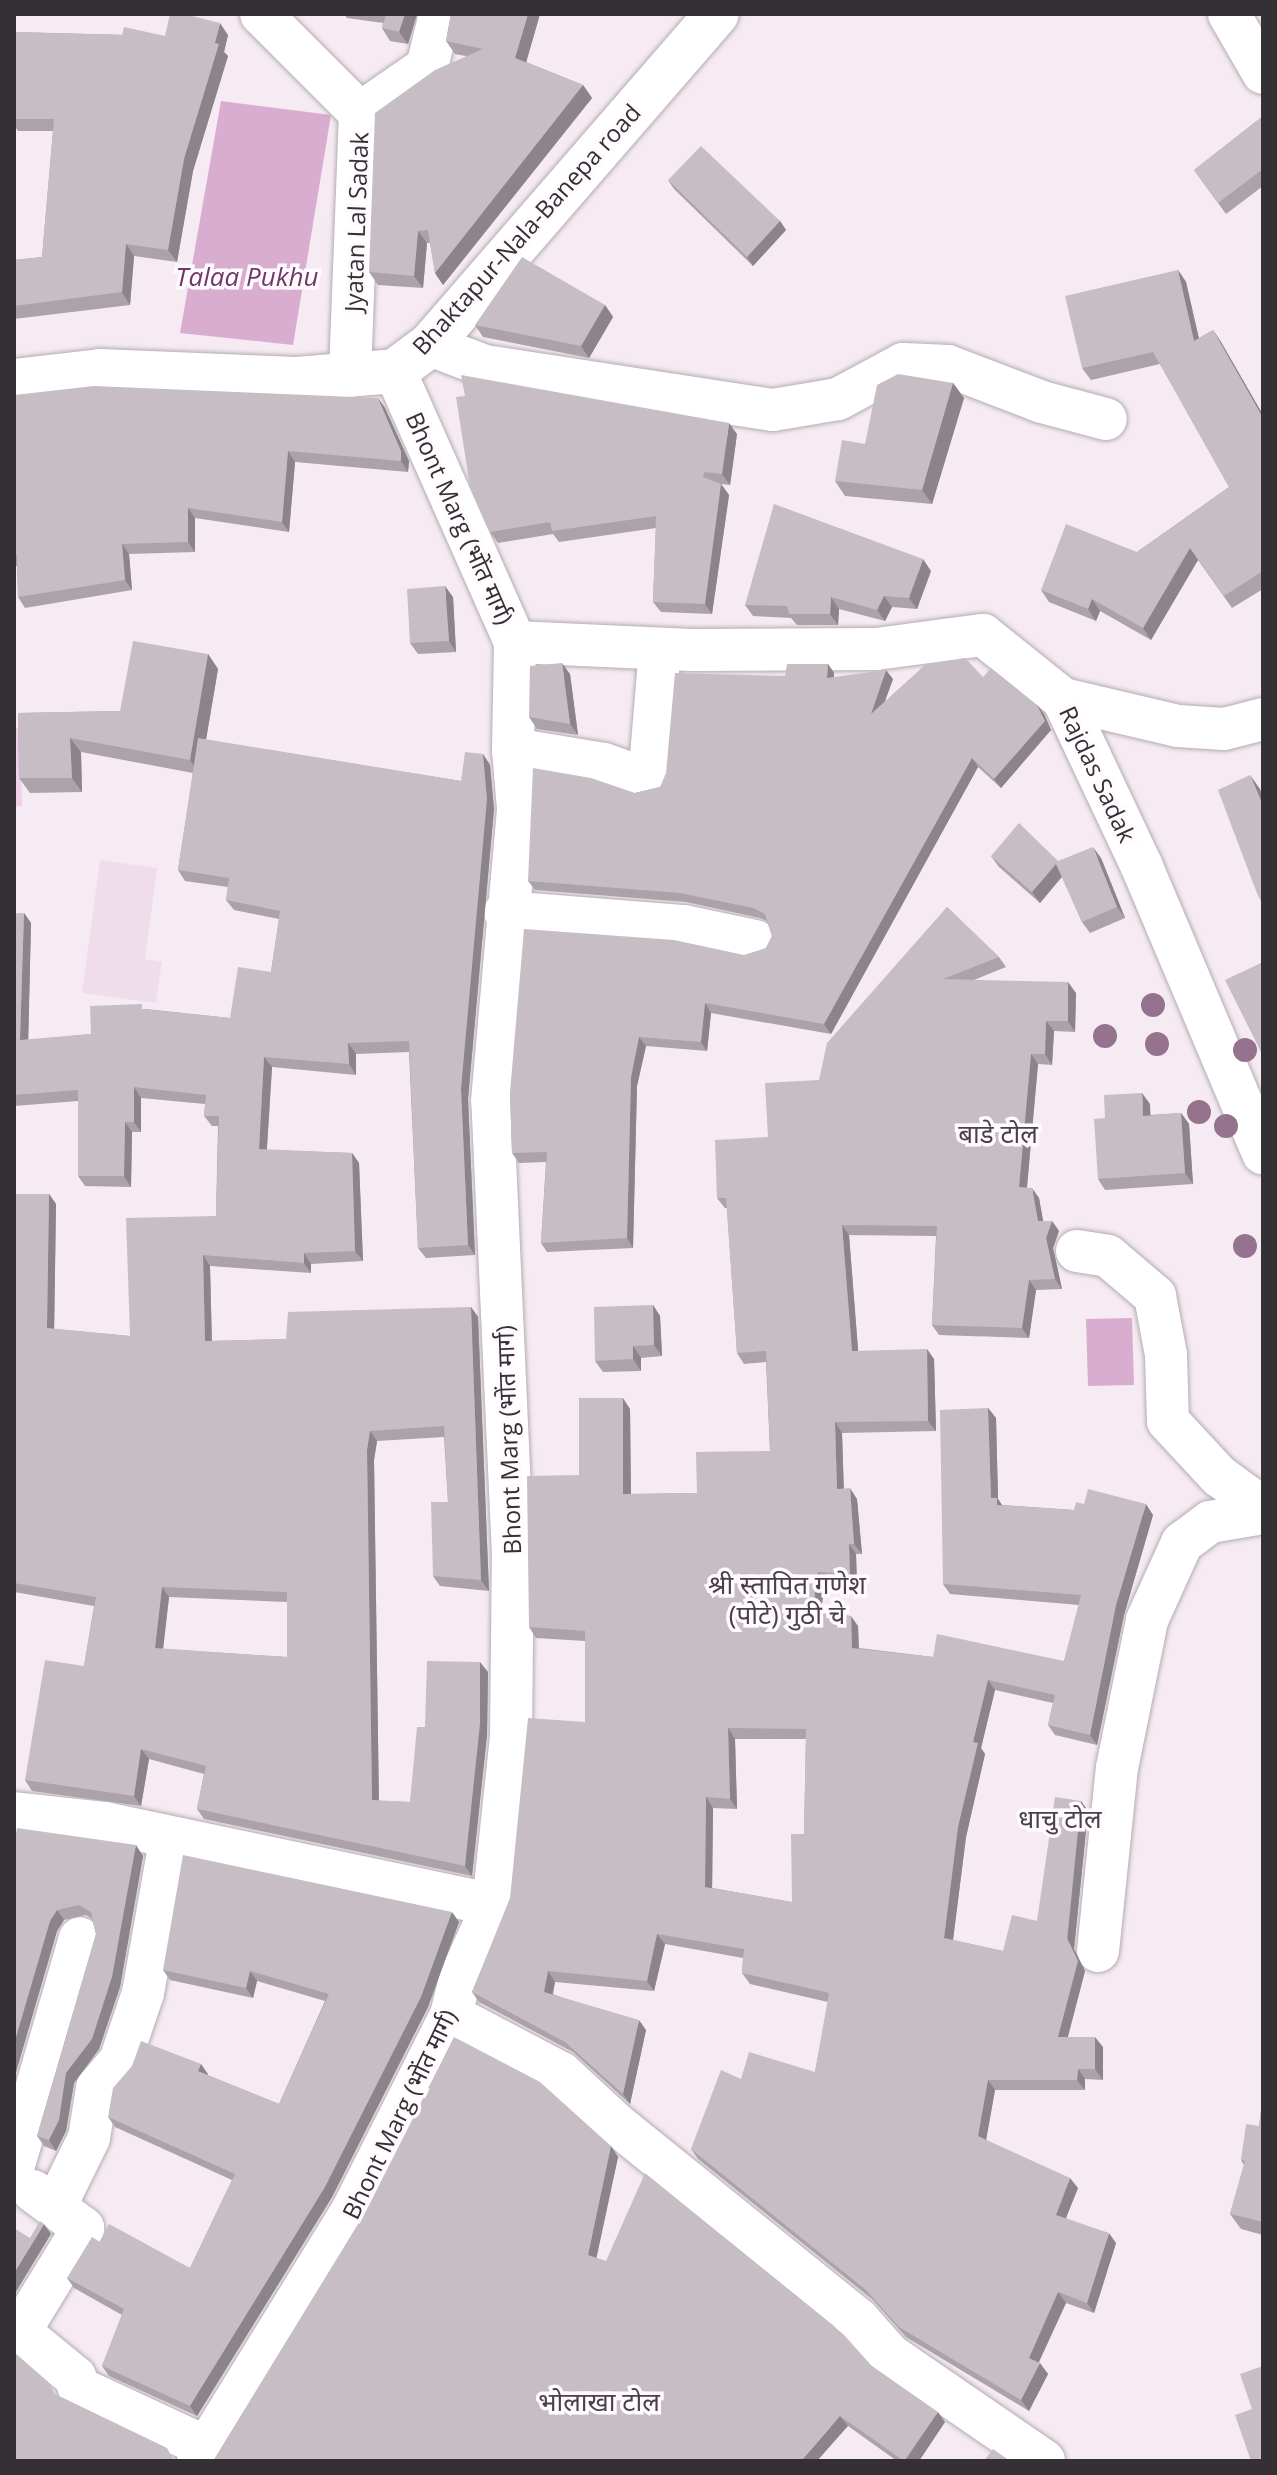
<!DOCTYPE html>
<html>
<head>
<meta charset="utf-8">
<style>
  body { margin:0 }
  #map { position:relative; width:1277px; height:2475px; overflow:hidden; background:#f6ebf3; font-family:"Open Sans","Noto Sans Devanagari",sans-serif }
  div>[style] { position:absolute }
  .built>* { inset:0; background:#efddeb }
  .green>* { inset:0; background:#f0d0ea }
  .water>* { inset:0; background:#d9add0 }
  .roads { filter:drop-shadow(0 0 2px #b5abb3) drop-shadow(0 0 2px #b5abb3) }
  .minor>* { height:42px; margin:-21px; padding:0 21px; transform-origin:21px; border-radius:21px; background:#fff }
  .major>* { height:44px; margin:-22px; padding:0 22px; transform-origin:22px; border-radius:22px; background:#fff }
  .trees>* { width:24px; height:24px; margin:-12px; border-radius:50%; background:#95738f }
  .wall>* { inset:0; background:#aba3a9 }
  .shaded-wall>* { inset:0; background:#8b848a }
  .building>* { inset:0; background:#c7bdc5 }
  span { translate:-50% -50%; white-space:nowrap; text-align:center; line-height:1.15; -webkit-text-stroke:7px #fffafe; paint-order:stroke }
  .street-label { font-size:24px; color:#343033 }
  .water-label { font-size:26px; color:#6f3967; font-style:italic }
  .neighbourhood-label { font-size:26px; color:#494148 }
  .frame { position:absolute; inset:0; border:16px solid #343033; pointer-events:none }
</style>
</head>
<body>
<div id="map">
  <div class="built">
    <div style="clip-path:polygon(100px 860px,157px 868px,145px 959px,162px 962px,156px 1003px,82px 993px)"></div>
  </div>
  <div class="green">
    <div style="clip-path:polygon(14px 728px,20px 728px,22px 806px,14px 807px)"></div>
  </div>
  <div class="water">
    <div style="clip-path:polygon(221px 101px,331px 115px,293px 345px,180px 333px)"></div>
    <div style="clip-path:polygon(1132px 1318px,1134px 1385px,1088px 1386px,1086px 1319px)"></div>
  </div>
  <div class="roads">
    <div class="minor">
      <div style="left:261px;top:14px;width:140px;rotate:45deg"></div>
      <div style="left:360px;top:113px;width:263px;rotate:92.2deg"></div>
      <div style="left:1229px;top:14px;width:68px;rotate:60deg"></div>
      <div style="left:360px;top:113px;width:81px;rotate:-34.5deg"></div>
      <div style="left:427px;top:67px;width:55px;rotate:-76.2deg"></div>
      <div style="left:430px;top:345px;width:59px;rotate:20.9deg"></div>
      <div style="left:485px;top:366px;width:291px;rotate:8.7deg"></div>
      <div style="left:773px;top:410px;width:66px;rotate:-9.6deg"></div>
      <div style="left:838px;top:399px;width:74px;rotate:-28.3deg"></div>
      <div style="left:903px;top:364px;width:45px;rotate:2.5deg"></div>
      <div style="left:948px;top:366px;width:101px;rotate:21deg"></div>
      <div style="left:1042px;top:402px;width:66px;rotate:14.9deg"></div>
      <div style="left:515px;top:642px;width:177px;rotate:2.6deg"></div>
      <div style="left:692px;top:650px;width:184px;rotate:-0.3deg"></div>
      <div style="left:876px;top:649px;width:108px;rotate:-7.5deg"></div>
      <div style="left:983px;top:635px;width:102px;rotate:38.7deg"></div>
      <div style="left:1063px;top:699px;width:186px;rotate:64.8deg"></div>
      <div style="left:1142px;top:867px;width:311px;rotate:67.1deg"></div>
      <div style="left:1063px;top:699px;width:118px;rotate:13.2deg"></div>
      <div style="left:1178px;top:726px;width:46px;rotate:3.7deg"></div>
      <div style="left:1224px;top:729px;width:40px;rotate:-14.4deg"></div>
      <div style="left:513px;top:749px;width:92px;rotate:9.4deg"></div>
      <div style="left:604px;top:764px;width:48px;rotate:19.6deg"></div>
      <div style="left:649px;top:780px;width:131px;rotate:-85.2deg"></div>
      <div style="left:505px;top:912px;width:180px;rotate:4.5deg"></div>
      <div style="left:684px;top:926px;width:73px;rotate:11.9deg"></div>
      <div style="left:1077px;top:1251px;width:31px;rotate:9deg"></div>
      <div style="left:1108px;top:1256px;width:62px;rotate:40.4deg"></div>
      <div style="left:1155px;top:1296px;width:60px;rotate:79.4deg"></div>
      <div style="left:1166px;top:1355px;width:66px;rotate:88.3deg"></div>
      <div style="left:1168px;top:1421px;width:75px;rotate:47.2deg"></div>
      <div style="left:1219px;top:1476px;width:54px;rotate:36deg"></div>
      <div style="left:14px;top:1813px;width:92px;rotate:6.3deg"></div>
      <div style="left:105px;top:1823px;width:397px;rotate:11.9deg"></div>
      <div style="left:1098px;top:1951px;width:184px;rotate:-84.1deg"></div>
      <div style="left:1117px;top:1768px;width:151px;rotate:-78.5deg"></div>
      <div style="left:1147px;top:1620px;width:85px;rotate:-65.6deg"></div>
      <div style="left:1182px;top:1543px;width:35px;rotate:-37deg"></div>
      <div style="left:1210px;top:1522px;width:54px;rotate:-9.6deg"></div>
      <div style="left:451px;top:2015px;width:124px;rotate:27.8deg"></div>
      <div style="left:561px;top:2073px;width:74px;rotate:42.8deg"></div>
      <div style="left:615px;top:2123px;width:312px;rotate:38.9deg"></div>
      <div style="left:858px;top:2319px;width:48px;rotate:48.4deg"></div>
      <div style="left:890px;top:2355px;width:187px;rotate:34.5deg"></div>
      <div style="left:14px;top:2165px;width:236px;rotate:-73.8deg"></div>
      <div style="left:55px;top:2207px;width:77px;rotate:-63.8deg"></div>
      <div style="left:89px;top:2138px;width:51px;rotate:-80.9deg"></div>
      <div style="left:97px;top:2088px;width:35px;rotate:-50deg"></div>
      <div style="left:120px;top:2061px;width:72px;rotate:-71.3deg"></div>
      <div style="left:143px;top:1993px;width:154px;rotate:-79.9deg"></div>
      <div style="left:14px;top:2327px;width:79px;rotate:39.3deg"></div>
      <div style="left:75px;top:2377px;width:12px;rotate:70deg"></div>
      <div style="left:79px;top:2388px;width:140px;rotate:24.9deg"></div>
      <div style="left:20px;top:2331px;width:121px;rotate:-58.5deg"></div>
      <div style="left:83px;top:2228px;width:62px;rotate:-143.5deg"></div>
      <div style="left:198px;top:2461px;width:296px;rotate:-58.4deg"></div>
      <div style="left:353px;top:2209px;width:217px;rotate:-63.2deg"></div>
      <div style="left:451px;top:2015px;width:38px;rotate:-76deg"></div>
      <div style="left:460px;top:1978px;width:80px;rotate:-65.7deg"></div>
      <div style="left:493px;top:1905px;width:170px;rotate:-83.9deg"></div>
      <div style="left:511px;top:1736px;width:180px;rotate:-89.4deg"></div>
      <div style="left:513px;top:1556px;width:455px;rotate:-92.6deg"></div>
      <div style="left:492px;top:1101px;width:293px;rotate:-84.9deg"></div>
      <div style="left:518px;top:809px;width:60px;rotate:-94.8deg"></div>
      <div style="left:513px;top:749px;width:107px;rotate:-88.9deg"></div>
      <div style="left:515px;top:642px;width:296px;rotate:-113.9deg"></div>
    </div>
    <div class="major">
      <div style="left:14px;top:381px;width:87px;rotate:-6.6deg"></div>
      <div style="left:100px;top:371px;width:196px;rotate:2.3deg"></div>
      <div style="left:296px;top:379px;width:99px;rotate:-4.6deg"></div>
      <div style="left:395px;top:371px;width:44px;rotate:-36.6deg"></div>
      <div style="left:430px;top:345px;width:438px;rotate:-49.1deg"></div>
    </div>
  </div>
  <div class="trees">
    <div style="left:1153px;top:1005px"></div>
    <div style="left:1105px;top:1036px"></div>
    <div style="left:1157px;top:1044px"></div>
    <div style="left:1245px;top:1050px"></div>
    <div style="left:1199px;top:1112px"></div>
    <div style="left:1226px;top:1126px"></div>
    <div style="left:1245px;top:1246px"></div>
  </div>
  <div class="wall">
    <div style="clip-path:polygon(344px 14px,417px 14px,408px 44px,390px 41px,382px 28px,383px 23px,347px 18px)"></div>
    <div style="clip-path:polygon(451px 14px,540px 14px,526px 62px,583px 85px,592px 98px,443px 285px,435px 273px,430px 243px,427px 243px,423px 288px,378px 285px,369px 272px,466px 56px,455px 54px,446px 41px)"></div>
    <div style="clip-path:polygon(14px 32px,165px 36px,228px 35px,224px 52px,228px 56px,193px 171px,177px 262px,134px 256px,130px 305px,14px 319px,14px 260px,42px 257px,53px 131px,18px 131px,14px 125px)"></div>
    <div style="clip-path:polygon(1263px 116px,1263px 186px,1226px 214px,1194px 170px)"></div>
    <div style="clip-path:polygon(668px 180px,780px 221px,786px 230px,753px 266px,674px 189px)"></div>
    <div style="clip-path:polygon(1178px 270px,1186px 282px,1199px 338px,1213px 330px,1221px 342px,1263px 415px,1263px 589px,1232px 608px,1198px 560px,1151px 640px,1100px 611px,1096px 621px,1049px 602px,1041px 590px,1137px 552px,1229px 487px,1160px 364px,1091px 380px,1082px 368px)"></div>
    <div style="clip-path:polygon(605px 305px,613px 317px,589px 358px,483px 337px,475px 325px)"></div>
    <div style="clip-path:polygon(953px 383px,964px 398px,932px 504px,845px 496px,835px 481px,865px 444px)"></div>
    <div style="clip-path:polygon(14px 395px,378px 398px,385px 408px,409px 461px,408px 472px,295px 462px,289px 532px,195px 518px,195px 552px,129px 554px,132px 590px,25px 608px,18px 597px,17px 566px,14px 566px)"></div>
    <div style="clip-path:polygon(737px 434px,730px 485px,721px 484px,729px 495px,712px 614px,661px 612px,653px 602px,656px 528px,559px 542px,553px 534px,498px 543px,490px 532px)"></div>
    <div style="clip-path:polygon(931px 571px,917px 609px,892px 607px,885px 621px,839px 609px,838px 625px,797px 625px,791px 618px,753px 616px,745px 605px)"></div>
    <div style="clip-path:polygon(453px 597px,456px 652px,418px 654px,410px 643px)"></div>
    <div style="clip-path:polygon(evenodd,208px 654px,218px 669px,206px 740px,461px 781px,483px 754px,490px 765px,494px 809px,468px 1099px,475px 1255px,426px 1258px,418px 1248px,409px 1052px,356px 1054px,356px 1075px,272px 1067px,267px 1150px,352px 1153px,359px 1163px,363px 1261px,311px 1264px,311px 1273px,210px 1266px,212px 1341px,286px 1339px,471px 1307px,478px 1317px,489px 1591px,440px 1586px,433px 1576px,448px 1502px,444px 1437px,377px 1441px,374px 1460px,379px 1801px,410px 1802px,425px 1727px,488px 1672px,487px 1735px,472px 1876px,204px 1819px,197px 1809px,204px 1774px,149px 1759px,141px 1806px,32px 1791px,25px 1780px,84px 1666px,94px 1606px,14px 1592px,14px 1194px,49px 1194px,56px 1204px,54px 1329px,130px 1336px,216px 1216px,218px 1126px,212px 1126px,204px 1116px,205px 1104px,141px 1098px,141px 1132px,132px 1132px,131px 1187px,85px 1186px,78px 1176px,78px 1101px,14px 1106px,14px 914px,24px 913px,31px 923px,28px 1040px,91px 1034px,145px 1009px,230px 1018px,271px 972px,279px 919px,234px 910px,226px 900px,228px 887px,185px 881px,178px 870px,193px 773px,81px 752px,82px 792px,30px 793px,19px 778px,18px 713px,120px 711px,208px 654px,169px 1597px,287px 1602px,287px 1657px,163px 1649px,169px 1597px)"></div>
    <div style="clip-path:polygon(828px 664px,834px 673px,834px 677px,893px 679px,885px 701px,983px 677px,1037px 705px,1044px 714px,1051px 730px,1001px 788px,978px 767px,831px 1034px,711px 1013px,707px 1051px,646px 1046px,637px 1086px,633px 1248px,547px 1252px,541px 1243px,546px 1162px,519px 1163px,512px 1153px,510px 1092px,766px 948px,772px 936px,767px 921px,760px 918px,686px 902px,535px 890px,528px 881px,635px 793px,660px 787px,785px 676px)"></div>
    <div style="clip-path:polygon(570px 674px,578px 735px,537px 729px,529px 717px)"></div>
    <div style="clip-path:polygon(991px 856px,1058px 861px,1101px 858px,1125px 918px,1090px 933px,1082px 922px,1062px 877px,1040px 903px,999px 867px)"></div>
    <div style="clip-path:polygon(evenodd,947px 907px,999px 957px,1006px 967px,974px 980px,1076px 993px,1075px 1032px,1054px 1031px,1052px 1065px,1038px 1064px,1027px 1188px,1039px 1198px,1043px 1221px,1052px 1221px,1059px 1231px,1053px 1248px,1062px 1289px,1036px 1290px,1029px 1338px,939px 1335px,932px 1325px,936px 1236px,849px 1235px,858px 1351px,934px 1359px,936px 1431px,842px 1433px,844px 1489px,857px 1499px,862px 1554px,856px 1554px,857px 1585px,825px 1582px,821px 1610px,858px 1626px,859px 1648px,933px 1657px,1064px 1661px,1079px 1605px,950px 1594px,943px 1584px,988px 1408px,996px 1418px,998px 1499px,1002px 1505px,1074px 1510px,1084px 1504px,1153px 1515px,1124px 1615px,1097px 1745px,1055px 1735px,1048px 1725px,1053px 1703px,995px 1690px,981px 1748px,985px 1754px,966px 1837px,953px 1940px,1003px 1951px,1037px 1921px,1081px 1801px,1088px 1811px,1074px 1949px,1085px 1971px,1068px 2037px,1103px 2047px,1103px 2080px,1085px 2079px,1085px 2090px,995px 2090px,986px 2140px,1078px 2188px,1066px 2218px,1116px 2243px,1094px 2313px,1066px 2303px,1039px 2362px,1048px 2374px,1029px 2411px,906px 2337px,873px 2300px,698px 2159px,691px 2149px,741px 2079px,815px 2072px,828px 2002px,750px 1984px,742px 1973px,743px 1958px,665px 1944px,654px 1991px,555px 1982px,553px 1994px,646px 2030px,630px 2104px,573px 2052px,479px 2002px,472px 1992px,585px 1722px,585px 1641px,536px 1638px,529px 1627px,579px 1475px,630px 1409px,631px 1494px,697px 1493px,770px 1451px,766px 1362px,744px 1364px,737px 1353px,727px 1208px,725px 1208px,717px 1198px,768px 1137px,819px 1080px,947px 907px,735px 1739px,806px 1739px,804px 1834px,792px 1902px,712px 1888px,713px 1808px,737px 1809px,735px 1739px)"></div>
    <div style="clip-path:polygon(1150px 1104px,1150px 1115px,1181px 1113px,1189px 1124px,1193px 1184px,1105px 1190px,1098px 1179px,1105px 1118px)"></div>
    <div style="clip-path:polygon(653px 1305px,660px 1316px,662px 1356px,641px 1358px,641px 1371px,603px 1372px,595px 1361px)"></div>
    <div style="clip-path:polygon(14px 1844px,143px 1856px,120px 1987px,99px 2049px,74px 2083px,66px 2131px,56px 2151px,44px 2146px,37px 2136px,96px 1934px,92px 1919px,86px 1915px,64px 1920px,57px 1931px,14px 2079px)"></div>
    <div style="clip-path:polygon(459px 1922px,428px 2007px,332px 2197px,197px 2416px,109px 2376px,102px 2366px,122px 2315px,74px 2288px,67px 2278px,100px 2242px,190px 2268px,232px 2180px,115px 2127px,108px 2117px,201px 2064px,207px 2075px,279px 2104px,325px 2001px,257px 1981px,253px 1998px,170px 1980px,163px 1970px)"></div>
    <div style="clip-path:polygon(1263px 2095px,1263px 2235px,1241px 2229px,1230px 2214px,1244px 2165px,1241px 2160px,1259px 2126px)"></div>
    <div style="clip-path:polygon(611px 2146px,618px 2157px,596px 2258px,869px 2364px,945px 2422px,919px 2461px,897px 2461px,848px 2426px,213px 2461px)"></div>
  </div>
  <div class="shaded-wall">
    <div style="clip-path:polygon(405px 14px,417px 14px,408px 44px,399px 32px)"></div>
    <div style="clip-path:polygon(528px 14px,540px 14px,524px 70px,515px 58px)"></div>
    <div style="clip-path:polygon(220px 23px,228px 35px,224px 52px,228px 56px,193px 171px,177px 262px,168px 250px,184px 159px)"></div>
    <div style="clip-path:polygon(583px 85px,592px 98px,443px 285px,435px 273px)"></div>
    <div style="clip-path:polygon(780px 221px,786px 230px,753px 266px,747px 257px)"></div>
    <div style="clip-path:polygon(418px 231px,427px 243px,423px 288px,414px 276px)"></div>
    <div style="clip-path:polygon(126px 244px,134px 256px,130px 305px,122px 292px)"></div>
    <div style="clip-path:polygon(1178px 270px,1186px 282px,1202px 353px,1194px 341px)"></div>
    <div style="clip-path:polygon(605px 305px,613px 317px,589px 358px,581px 346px)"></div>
    <div style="clip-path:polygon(1213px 330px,1221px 342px,1263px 415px,1263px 418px)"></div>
    <div style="clip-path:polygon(953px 383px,964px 398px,932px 504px,922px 490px)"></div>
    <div style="clip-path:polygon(378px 398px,385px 408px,409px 461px,408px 472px,401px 461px)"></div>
    <div style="clip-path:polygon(729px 423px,737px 434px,730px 485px,722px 474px)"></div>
    <div style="clip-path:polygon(288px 451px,295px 462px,289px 532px,282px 522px)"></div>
    <div style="clip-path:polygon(721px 484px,729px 495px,712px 614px,705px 604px)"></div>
    <div style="clip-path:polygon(188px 508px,195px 518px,195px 552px,188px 542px)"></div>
    <div style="clip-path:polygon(122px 544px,129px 554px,132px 590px,125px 580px)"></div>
    <div style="clip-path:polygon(1190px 548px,1198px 560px,1151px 640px,1143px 628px)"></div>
    <div style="clip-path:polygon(923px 559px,931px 571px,917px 609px,909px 598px)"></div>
    <div style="clip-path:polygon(445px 586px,453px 597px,456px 652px,449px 641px)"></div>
    <div style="clip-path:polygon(884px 596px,892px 607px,885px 621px,877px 610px)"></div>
    <div style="clip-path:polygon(831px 597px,839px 609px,838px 625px,830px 614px)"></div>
    <div style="clip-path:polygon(1092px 599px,1100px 611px,1096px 621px,1088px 609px)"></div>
    <div style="clip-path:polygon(208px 654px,218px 669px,200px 775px,190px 760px)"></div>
    <div style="clip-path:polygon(562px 663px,570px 674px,578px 735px,570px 724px)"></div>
    <div style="clip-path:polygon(828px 664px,834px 673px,833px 688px,827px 678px)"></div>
    <div style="clip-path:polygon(886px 670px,893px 679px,877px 723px,871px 714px)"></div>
    <div style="clip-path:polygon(1037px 705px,1044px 714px,1051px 730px,1001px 788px,994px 779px)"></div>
    <div style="clip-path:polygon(70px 738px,81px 752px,82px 792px,72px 778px)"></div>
    <div style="clip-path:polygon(483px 754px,490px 765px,494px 809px,468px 1099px,475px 1255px,468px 1245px,461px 1089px)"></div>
    <div style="clip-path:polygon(972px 758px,978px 767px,831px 1034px,824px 1024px)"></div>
    <div style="clip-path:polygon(1250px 775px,1260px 789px,1263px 797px,1263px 806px)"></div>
    <div style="clip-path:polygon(1093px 847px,1101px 858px,1125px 918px,1117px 907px)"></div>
    <div style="clip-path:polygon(1056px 864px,1063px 875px,1040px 903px,1032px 892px)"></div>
    <div style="clip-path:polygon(24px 913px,31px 923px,28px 1051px,20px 1040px)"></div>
    <div style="clip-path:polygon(1068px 982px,1076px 993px,1075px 1032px,1068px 1021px)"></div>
    <div style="clip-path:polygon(705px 1003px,711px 1013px,707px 1051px,701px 1042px)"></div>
    <div style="clip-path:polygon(1046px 1021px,1054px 1031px,1052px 1065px,1045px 1054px)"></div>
    <div style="clip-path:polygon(639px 1037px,646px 1046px,637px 1086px,633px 1248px,627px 1238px,631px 1077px)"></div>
    <div style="clip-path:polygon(348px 1043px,356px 1054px,356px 1075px,349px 1064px)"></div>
    <div style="clip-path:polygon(1031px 1054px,1038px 1064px,1026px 1197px,1019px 1187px)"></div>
    <div style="clip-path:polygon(264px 1057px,272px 1067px,266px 1160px,259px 1149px)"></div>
    <div style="clip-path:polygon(134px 1087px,141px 1098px,141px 1132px,134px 1122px)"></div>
    <div style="clip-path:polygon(1142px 1093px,1150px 1104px,1151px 1127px,1143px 1116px)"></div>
    <div style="clip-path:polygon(1181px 1113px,1189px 1124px,1193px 1184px,1185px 1173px)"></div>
    <div style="clip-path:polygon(125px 1122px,132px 1132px,131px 1187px,124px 1176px)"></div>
    <div style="clip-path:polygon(352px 1153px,359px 1163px,363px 1261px,355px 1251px)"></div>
    <div style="clip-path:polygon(1032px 1188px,1039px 1198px,1045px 1231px,1038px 1221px)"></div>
    <div style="clip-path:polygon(49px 1194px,56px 1204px,54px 1339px,47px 1328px)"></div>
    <div style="clip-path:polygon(1052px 1221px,1059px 1231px,1053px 1248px,1062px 1289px,1055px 1279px,1046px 1238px)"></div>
    <div style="clip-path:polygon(842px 1225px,849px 1235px,859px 1361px,852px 1351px)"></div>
    <div style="clip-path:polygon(304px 1253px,311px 1264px,311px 1273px,304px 1263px)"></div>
    <div style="clip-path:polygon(203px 1255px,210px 1266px,212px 1351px,205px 1341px)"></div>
    <div style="clip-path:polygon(1029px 1280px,1036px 1290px,1029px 1338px,1022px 1328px)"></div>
    <div style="clip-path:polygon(653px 1305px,660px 1316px,662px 1356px,654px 1345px)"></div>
    <div style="clip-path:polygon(471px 1307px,478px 1317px,489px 1591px,481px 1580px)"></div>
    <div style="clip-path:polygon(633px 1346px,641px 1358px,641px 1371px,633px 1359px)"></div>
    <div style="clip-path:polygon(927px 1349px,934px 1359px,936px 1431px,928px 1421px)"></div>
    <div style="clip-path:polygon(623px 1398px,630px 1409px,631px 1504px,623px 1494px)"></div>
    <div style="clip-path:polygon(988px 1408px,996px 1418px,998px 1499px,1004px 1508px,1004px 1515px,991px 1498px)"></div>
    <div style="clip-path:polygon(835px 1422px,842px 1433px,844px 1500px,837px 1489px)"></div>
    <div style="clip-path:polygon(370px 1431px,377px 1441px,374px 1460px,379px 1811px,372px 1800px,367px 1450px)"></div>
    <div style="clip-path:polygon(850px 1488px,857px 1499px,862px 1554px,854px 1544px)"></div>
    <div style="clip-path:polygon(1146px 1504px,1153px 1515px,1124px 1615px,1097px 1745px,1090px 1735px,1116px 1605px)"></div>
    <div style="clip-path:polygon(849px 1544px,856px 1554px,857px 1585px,850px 1574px)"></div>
    <div style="clip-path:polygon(818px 1572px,825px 1582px,820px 1618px,813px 1608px)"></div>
    <div style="clip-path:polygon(162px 1587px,169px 1597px,162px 1658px,155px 1648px)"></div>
    <div style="clip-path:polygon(851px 1616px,858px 1626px,859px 1658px,852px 1648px)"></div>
    <div style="clip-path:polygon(480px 1662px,488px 1672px,487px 1735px,472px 1876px,465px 1866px)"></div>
    <div style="clip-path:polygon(988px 1680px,995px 1690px,981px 1748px,985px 1754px,966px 1837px,952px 1948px,944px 1938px,958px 1827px,973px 1742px)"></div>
    <div style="clip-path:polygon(728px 1728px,735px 1739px,737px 1809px,730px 1799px)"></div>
    <div style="clip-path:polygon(141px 1749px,149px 1759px,141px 1806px,134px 1796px)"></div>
    <div style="clip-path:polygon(706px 1797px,713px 1808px,712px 1897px,705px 1887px)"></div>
    <div style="clip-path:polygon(1081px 1801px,1088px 1811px,1074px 1949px,1085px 1971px,1065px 2047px,1058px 2037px)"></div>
    <div style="clip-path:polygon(136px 1845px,143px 1856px,120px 1987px,99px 2049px,74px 2083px,66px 2131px,56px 2151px,49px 2140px,66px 2073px)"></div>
    <div style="clip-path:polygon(57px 1910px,64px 1920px,57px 1931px,14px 2079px,14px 2044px,50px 1921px)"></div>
    <div style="clip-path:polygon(452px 1912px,459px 1922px,428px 2007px,332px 2197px,197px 2416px,190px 2406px)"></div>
    <div style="clip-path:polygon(657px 1934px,665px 1944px,654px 1991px,647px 1981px)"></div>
    <div style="clip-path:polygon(250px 1971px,257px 1981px,253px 1998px,246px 1988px)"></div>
    <div style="clip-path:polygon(548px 1971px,555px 1982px,551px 2002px,544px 1992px)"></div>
    <div style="clip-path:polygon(639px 2020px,646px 2030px,630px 2104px,623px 2094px)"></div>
    <div style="clip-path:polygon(1095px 2037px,1103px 2047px,1103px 2080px,1095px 2069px)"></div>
    <div style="clip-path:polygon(201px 2064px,208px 2074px,205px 2081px,198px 2071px)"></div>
    <div style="clip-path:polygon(1078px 2069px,1085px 2079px,1085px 2090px,1077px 2080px)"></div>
    <div style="clip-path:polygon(988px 2080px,995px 2090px,985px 2146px,978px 2136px)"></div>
    <div style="clip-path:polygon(611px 2146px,618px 2157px,595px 2265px,588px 2255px)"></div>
    <div style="clip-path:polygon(1070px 2178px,1078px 2188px,1063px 2225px,1056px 2215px)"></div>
    <div style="clip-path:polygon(44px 2224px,51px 2234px,14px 2295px,14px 2273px)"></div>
    <div style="clip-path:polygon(1109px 2233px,1116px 2243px,1094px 2313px,1087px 2303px)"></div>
    <div style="clip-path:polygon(1058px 2292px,1066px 2303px,1036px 2368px,1029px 2358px)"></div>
    <div style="clip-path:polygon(1040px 2363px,1048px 2374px,1029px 2411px,1021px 2400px)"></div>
    <div style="clip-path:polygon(938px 2412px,945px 2422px,919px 2461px,905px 2461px)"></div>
    <div style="clip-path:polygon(840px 2416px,848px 2426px,817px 2461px,801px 2461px)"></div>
  </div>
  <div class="building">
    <div style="clip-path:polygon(170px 14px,184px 14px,220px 23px,215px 43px,219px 44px,184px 159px,168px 250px,126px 244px,122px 292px,14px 306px,14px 260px,42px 257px,54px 119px,14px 119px,14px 32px,122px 35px,124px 27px,165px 36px)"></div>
    <div style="clip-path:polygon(386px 14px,405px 14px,399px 32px,382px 28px)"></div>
    <div style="clip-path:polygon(451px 14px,528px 14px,515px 58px,583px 85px,435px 273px,428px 230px,418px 231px,414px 276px,369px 272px,375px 113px,435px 70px,483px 49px,446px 41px)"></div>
    <div style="clip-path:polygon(1263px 116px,1263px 169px,1218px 203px,1194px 170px)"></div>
    <div style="clip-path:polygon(701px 146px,780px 221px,747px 257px,668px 180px)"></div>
    <div style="clip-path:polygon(522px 257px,605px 305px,581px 346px,475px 325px)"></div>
    <div style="clip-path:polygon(1178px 270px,1194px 341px,1213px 330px,1263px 418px,1263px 571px,1224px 596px,1190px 548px,1143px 628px,1092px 599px,1088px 609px,1041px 590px,1066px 524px,1137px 552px,1229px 487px,1153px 352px,1082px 368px,1065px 296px)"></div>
    <div style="clip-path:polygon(898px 374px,953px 383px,922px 490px,835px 481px,842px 440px,865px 444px,877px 385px)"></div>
    <div style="clip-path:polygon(461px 375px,729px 423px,722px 474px,704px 472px,703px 477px,721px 484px,705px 604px,653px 602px,656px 516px,552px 531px,550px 522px,490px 532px,470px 487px,456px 397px,465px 396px)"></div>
    <div style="clip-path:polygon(94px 386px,378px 398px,401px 451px,401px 461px,288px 451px,282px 522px,188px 508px,188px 542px,122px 544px,125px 580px,18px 597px,17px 555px,14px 555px,14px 395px)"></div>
    <div style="clip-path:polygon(774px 504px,923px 559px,909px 598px,884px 596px,877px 610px,831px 597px,830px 614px,789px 614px,787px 606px,745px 605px)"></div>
    <div style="clip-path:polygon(445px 586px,449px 641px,410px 643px,407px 589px)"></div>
    <div style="clip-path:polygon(133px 641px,208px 654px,190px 760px,70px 738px,72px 778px,19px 778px,18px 713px,120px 711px)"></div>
    <div style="clip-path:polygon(965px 658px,983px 677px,991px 668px,1037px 705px,1045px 721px,994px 779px,972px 758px,824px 1024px,705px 1003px,701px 1042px,639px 1037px,631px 1077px,627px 1238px,541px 1243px,547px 1152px,512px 1153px,510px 1092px,524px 929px,674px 940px,744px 955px,766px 948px,772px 936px,765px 914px,753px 908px,680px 893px,528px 881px,533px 768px,591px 778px,635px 793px,660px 787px,666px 773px,675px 673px,785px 676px,787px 664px,828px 664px,827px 678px,886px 670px,871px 714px,926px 664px)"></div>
    <div style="clip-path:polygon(562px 663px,570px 724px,529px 717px,530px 666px)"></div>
    <div style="clip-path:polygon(evenodd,198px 738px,461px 781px,465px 752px,483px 754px,487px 799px,461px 1089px,468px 1245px,418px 1248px,409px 1041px,348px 1043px,349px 1064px,264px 1057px,259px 1149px,352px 1153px,355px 1251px,304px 1253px,304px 1263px,203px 1255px,205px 1341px,286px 1339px,288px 1312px,471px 1307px,481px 1580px,433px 1576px,431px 1502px,448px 1502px,444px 1426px,370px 1431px,367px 1450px,372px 1800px,410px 1802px,417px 1727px,425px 1727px,427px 1661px,480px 1662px,480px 1724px,465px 1866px,197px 1809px,206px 1766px,141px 1749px,134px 1796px,25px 1780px,45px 1660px,84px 1666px,96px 1597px,14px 1583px,14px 1194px,49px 1194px,47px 1328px,130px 1336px,126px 1218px,216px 1216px,219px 1116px,204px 1116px,206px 1095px,134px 1087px,134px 1122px,125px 1122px,124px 1176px,78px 1176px,78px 1090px,14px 1095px,14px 914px,24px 913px,20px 1040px,91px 1034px,90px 1006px,142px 1004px,142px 1009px,230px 1018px,238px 967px,271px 972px,280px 911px,226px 900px,229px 878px,178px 870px,198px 738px,162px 1587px,287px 1592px,287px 1657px,155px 1648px,162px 1587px)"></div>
    <div style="clip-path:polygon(1250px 775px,1263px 806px,1263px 904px,1258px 896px,1218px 790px)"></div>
    <div style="clip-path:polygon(1019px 823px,1058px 861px,1093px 847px,1117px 907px,1082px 922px,1056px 864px,1032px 892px,991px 856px)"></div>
    <div style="clip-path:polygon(evenodd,947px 907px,999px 957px,943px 979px,1068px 982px,1068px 1021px,1046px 1021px,1045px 1054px,1031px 1054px,1019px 1187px,1032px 1188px,1038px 1221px,1052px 1221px,1046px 1238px,1055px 1279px,1029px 1280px,1022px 1328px,932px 1325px,937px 1226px,842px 1225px,852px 1351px,927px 1349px,928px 1421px,835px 1422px,837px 1489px,850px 1488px,854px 1544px,849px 1544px,850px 1574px,818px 1572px,813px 1608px,851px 1616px,852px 1648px,933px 1657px,937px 1634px,1064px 1661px,1081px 1595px,943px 1584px,940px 1410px,988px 1408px,991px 1498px,997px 1498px,997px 1505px,1074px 1510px,1076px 1502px,1084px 1504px,1088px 1489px,1146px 1504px,1116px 1605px,1090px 1735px,1048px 1725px,1055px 1695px,988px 1680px,973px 1742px,978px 1743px,958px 1827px,944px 1938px,1003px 1951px,1012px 1915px,1037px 1921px,1055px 1797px,1081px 1801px,1067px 1938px,1078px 1961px,1058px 2037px,1095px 2037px,1095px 2069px,1078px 2069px,1077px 2080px,988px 2080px,978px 2136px,1070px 2178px,1056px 2215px,1109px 2233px,1087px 2303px,1058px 2292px,1029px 2358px,1040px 2363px,1021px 2400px,899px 2327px,866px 2290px,691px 2149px,721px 2070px,741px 2079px,749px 2052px,815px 2072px,829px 1993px,742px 1973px,744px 1949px,657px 1934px,647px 1981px,548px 1971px,544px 1992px,639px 2020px,623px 2094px,565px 2042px,472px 1992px,510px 1898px,528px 1718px,585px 1722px,585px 1631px,529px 1627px,527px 1476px,579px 1475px,579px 1398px,623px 1398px,623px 1494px,697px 1493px,696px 1452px,770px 1451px,766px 1351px,737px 1353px,726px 1198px,717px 1198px,715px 1140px,768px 1137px,765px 1083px,819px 1080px,827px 1043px,947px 907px,728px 1728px,806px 1729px,804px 1834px,791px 1834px,792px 1902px,705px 1887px,706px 1797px,730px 1799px,728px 1728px)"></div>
    <div style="clip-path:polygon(1263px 962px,1263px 1056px,1225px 980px)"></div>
    <div style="clip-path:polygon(1142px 1093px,1143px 1116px,1181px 1113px,1185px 1173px,1098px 1179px,1094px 1119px,1105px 1118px,1104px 1095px)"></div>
    <div style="clip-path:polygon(653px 1305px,654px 1345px,633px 1346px,633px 1359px,595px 1361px,594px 1307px)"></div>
    <div style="clip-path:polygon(17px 1828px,136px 1845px,112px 1977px,92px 2039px,66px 2073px,59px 2120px,49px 2140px,37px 2136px,96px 1934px,91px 1912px,79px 1905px,57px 1910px,50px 1921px,14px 2044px,14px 1844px)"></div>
    <div style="clip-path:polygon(183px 1855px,452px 1912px,421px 1997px,325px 2187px,190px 2406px,102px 2366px,124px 2309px,67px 2278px,92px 2237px,100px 2242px,109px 2224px,190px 2268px,235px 2174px,108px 2117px,113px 2088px,132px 2066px,141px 2041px,201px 2064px,198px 2071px,279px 2104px,329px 1994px,250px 1971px,246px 1988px,163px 1970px)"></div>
    <div style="clip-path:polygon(454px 2037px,540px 2082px,611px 2146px,588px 2255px,606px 2261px,645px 2173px,834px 2326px,869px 2364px,938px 2412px,904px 2461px,840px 2416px,801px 2461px,213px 2461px,366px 2211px)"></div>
    <div style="clip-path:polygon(1263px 2095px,1263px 2222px,1230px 2214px,1245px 2161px,1241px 2160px,1246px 2124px,1259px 2126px)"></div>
    <div style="clip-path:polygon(40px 2221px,44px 2224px,14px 2273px,14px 2228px,30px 2238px)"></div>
    <div style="clip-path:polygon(14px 2352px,47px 2381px,55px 2394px,167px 2448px,174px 2461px,14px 2461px)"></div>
    <div style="clip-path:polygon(1263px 2366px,1263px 2461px,1251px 2461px,1235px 2415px,1252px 2409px,1240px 2374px)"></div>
    <div style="clip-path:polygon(993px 2449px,1010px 2461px,984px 2461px)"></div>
  </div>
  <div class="street-label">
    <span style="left:356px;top:222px;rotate:-88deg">Jyatan Lal Sadak</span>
    <span style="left:526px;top:229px;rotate:-48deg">Bhaktapur-Nala-Banepa road</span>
    <span style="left:460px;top:518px;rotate:66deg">Bhont Marg (भाेंत मार्ग)</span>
    <span style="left:1098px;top:774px;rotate:65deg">Rajdas Sadak</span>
    <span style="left:508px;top:1440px;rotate:-92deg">Bhont Marg (भाेंत मार्ग)</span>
    <span style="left:399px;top:2114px;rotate:-64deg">Bhont Marg (भाेंत मार्ग)</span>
  </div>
  <div class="water-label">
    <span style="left:247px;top:277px">Talaa Pukhu</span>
  </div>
  <div class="neighbourhood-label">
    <span style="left:998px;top:1134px">बाडे टोल</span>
    <span style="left:787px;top:1600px">श्री स्तापित गणेश<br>(पोटे) गुठी चे</span>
    <span style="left:1060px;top:1819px">धाचु टोल</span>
    <span style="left:599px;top:2402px">भोलाखा टोल</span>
  </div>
  <div class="frame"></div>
</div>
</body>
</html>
